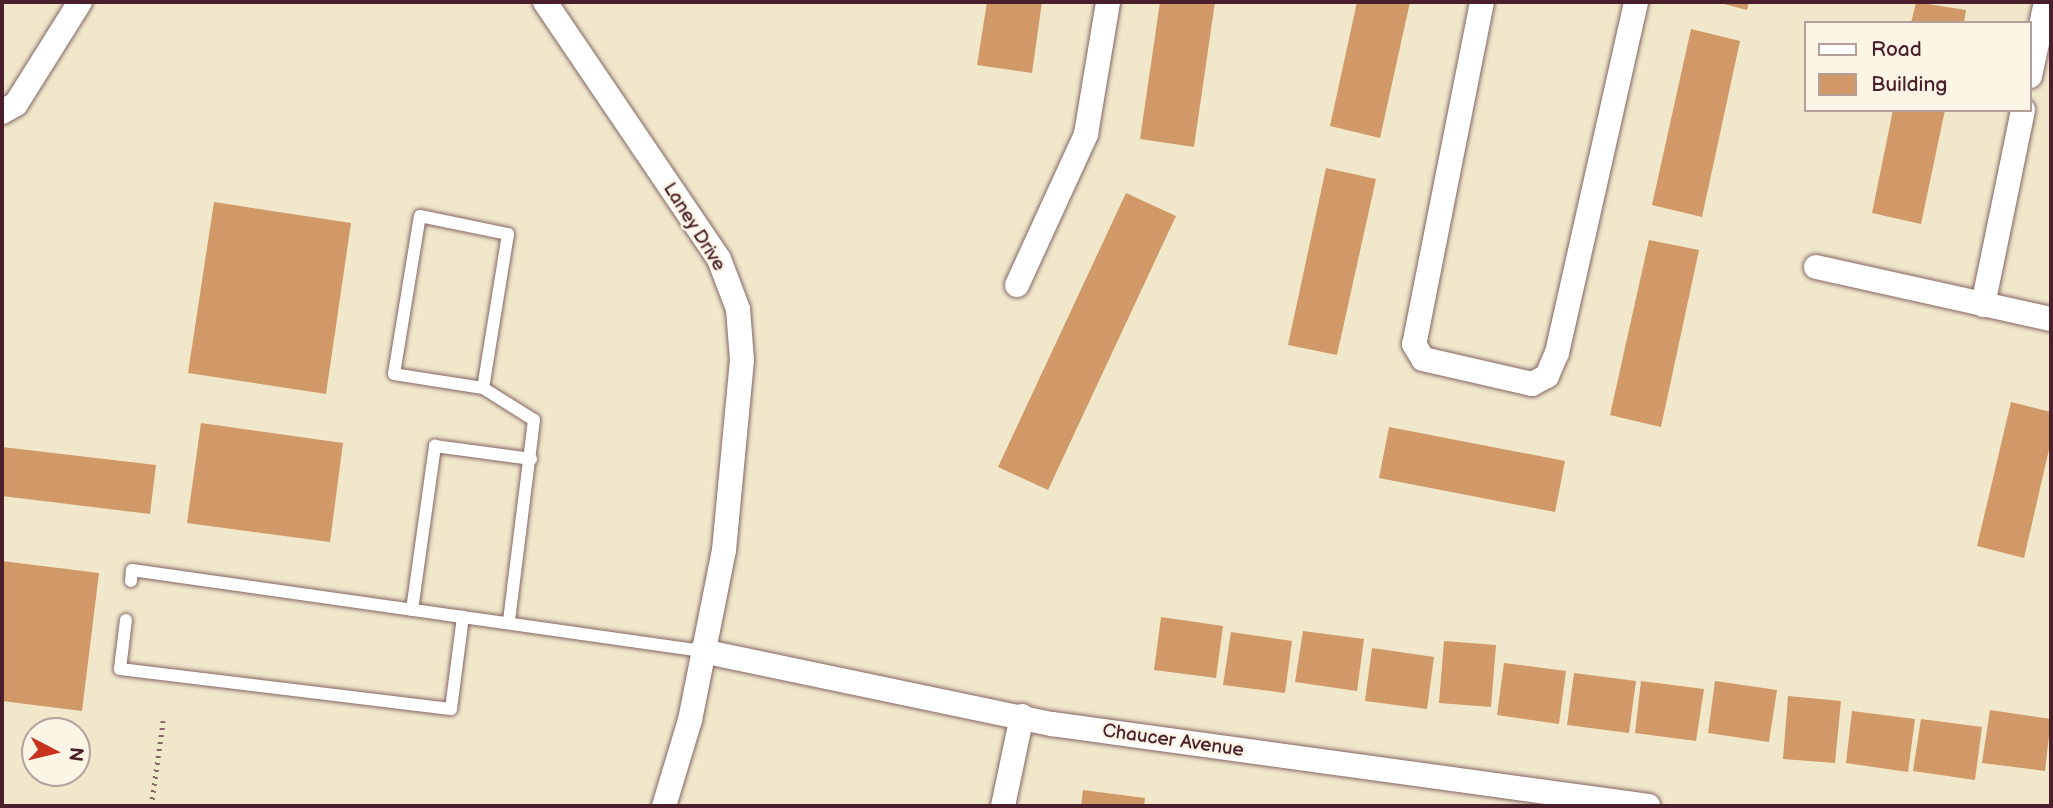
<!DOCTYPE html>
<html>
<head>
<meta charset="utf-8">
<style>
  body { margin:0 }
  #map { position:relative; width:2053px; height:808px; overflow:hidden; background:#f1e8cc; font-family:"Balsamiq Sans",sans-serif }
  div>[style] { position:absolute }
  .building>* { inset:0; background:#d09967 }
  .path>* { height:4.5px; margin-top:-2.25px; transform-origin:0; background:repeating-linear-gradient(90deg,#846563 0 2px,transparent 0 7px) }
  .roads { filter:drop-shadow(0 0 2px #846563) drop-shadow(0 0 2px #846563) }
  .lane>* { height:12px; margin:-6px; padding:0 6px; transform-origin:6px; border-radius:6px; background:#fff }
  .street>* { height:24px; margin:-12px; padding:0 12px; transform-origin:12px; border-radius:12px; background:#fff }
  span { translate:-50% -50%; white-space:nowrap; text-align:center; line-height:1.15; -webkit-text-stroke:5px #fcf5e5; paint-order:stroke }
  .street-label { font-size:19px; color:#4a1f2b }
  .frame { position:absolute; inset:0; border:4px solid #4a1f2b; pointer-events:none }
  .legend { position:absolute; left:1804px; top:21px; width:228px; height:91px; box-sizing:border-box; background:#fcf5e5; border:2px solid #b59f9b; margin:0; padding:9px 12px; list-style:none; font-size:21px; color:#4a1f2b }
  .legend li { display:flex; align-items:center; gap:14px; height:35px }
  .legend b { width:35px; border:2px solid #b59f9b }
  .north { position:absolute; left:21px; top:717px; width:70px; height:70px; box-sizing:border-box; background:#fcf5e5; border:2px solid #b59f9b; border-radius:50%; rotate:97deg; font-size:19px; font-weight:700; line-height:28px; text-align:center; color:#4a1f2b }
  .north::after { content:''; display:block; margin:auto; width:24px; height:32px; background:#c8321e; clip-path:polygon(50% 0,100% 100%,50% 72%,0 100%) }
</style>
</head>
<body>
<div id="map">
  <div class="building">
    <div style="clip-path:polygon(987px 2px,1042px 2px,1032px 73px,977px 65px)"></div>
    <div style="clip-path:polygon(1160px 2px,1215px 2px,1194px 147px,1140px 139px)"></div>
    <div style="clip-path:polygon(1357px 2px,1410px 2px,1380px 138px,1330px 126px)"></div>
    <div style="clip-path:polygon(1716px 2px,1749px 2px,1747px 10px)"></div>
    <div style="clip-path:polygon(1916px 2px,1966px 10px,1964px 23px,1911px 23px)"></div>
    <div style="clip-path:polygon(1691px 29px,1740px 41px,1702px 217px,1652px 205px)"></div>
    <div style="clip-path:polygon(1893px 110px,1945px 110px,1921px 224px,1872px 213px)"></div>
    <div style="clip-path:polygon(1326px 168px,1376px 179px,1337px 355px,1288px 345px)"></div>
    <div style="clip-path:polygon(1126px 193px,1176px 216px,1048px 490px,998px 467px)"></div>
    <div style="clip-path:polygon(214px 202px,351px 223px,326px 394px,188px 373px)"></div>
    <div style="clip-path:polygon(1649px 240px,1699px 250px,1661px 427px,1610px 415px)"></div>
    <div style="clip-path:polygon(2011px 402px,2051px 412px,2051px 441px,2024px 558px,1977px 546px)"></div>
    <div style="clip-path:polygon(201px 423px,343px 443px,330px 542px,187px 523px)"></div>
    <div style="clip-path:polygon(1389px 427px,1565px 461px,1555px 512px,1379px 478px)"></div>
    <div style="clip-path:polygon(2px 447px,156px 465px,150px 514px,2px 496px)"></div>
    <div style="clip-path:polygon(2px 561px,99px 573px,82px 711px,2px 701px)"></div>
    <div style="clip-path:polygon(1161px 617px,1223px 626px,1216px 678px,1154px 670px)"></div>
    <div style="clip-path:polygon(1303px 631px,1364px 639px,1357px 691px,1295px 682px)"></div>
    <div style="clip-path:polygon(1231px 632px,1292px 641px,1285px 693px,1223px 685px)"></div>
    <div style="clip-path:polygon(1444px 641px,1496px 645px,1491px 707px,1439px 703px)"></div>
    <div style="clip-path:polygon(1372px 648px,1434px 657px,1427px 709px,1365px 701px)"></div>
    <div style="clip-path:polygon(1504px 663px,1566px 671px,1559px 724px,1497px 715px)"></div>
    <div style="clip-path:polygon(1574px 673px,1636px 681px,1629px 733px,1567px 725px)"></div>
    <div style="clip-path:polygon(1641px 681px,1704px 689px,1696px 741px,1635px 733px)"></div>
    <div style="clip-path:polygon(1715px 681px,1777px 690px,1769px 742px,1708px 733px)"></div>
    <div style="clip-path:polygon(1788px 696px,1841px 701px,1835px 763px,1783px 759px)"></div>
    <div style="clip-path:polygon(1990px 710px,2051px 719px,2045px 771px,1982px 763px)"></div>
    <div style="clip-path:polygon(1852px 711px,1915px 719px,1908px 772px,1846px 763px)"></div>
    <div style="clip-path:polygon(1921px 719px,1982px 727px,1975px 780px,1913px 771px)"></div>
    <div style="clip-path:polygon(1083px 790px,1145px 798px,1144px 806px,1081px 806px)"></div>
  </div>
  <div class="path">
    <div style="left:151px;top:806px;width:86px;rotate:-82deg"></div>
  </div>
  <div class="roads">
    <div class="lane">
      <div style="left:483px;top:388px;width:90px;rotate:-171.1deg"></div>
      <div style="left:394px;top:374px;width:160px;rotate:-80.7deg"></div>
      <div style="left:420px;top:216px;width:90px;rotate:11.6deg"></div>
      <div style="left:508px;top:234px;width:156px;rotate:99.2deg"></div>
      <div style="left:483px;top:388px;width:60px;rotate:32.1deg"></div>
      <div style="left:534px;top:420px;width:204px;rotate:97.1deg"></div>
      <div style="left:131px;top:581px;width:11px;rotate:-85deg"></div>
      <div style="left:132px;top:570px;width:576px;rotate:8.09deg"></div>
      <div style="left:412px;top:610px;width:166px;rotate:-82deg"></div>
      <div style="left:435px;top:446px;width:97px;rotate:7.7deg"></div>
      <div style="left:126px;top:620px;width:49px;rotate:97deg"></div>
      <div style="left:120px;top:669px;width:333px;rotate:6.9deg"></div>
      <div style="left:451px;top:709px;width:93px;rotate:-82.6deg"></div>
    </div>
    <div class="street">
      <div style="left:545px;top:2px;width:310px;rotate:55.9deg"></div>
      <div style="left:719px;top:259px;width:53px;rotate:69.2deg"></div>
      <div style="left:738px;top:309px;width:51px;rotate:85.5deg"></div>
      <div style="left:742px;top:360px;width:191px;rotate:95.4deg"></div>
      <div style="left:724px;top:550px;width:173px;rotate:101.3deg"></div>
      <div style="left:690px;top:720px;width:90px;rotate:106.8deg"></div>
      <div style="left:1482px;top:2px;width:349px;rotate:101.2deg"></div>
      <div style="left:1414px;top:344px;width:17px;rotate:59deg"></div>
      <div style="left:1423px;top:359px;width:112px;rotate:12.9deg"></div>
      <div style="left:1532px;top:384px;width:17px;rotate:-28deg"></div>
      <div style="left:1547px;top:376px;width:25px;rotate:-67deg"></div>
      <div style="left:1557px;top:353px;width:360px;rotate:-77.3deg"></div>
      <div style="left:2030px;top:76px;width:76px;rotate:-77.8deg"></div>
      <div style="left:2px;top:112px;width:16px;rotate:-30deg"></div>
      <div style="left:16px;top:104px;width:120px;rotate:-57.9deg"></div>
      <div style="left:1816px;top:267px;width:241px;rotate:12.5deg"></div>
      <div style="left:1017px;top:285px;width:166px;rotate:-65.4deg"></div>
      <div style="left:1086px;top:134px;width:134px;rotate:-80.5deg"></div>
      <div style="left:1983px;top:305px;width:199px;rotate:-78.4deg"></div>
      <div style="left:702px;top:651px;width:358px;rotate:11.8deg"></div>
      <div style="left:1052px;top:724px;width:602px;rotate:7.83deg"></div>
      <div style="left:1003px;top:806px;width:92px;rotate:-78.1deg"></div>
    </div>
  </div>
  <div class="street-label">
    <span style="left:694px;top:227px;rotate:58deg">Laney Drive</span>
    <span style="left:1173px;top:741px;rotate:8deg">Chaucer Avenue</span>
  </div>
  <div class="frame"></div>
  <ul class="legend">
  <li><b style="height:9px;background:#fff"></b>Road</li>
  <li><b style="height:19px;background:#d09967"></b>Building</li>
  </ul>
  <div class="north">N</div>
</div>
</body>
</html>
